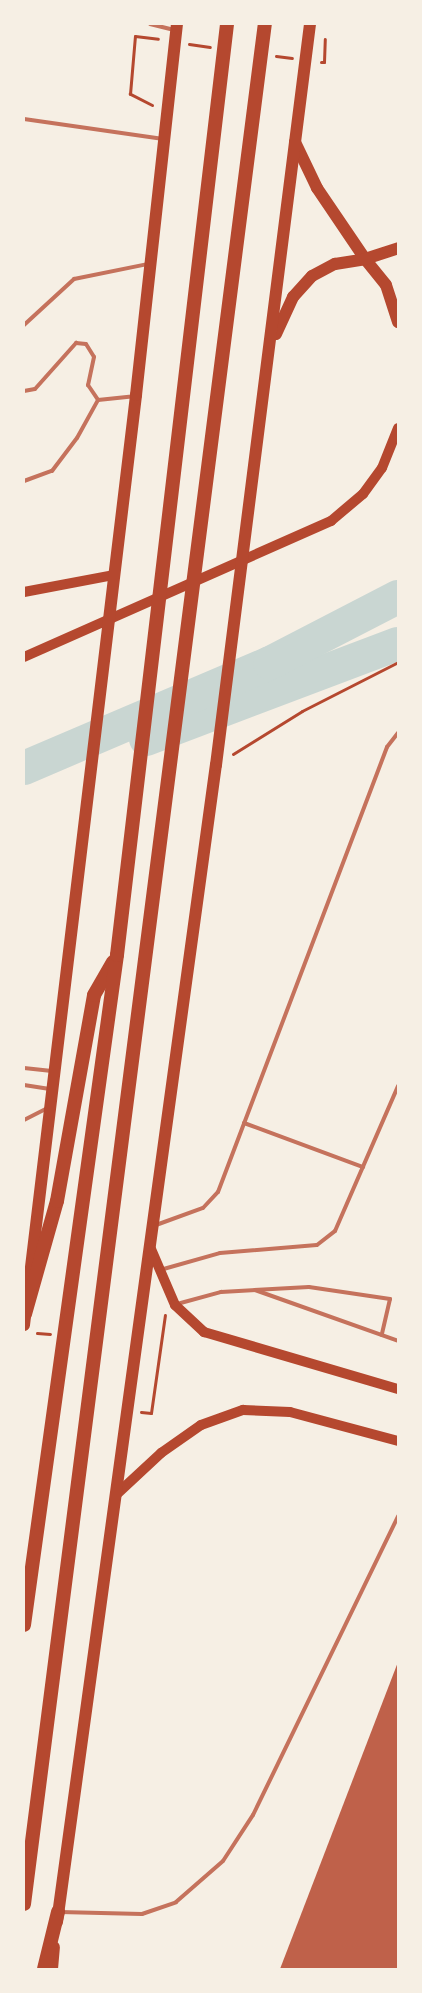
<!DOCTYPE html>
<html>
<head>
<meta charset="utf-8">
<style>
  body { margin:0 }
  #map { position:relative; width:422px; height:1993px; overflow:hidden; background:#f6efe4; font-family:"Asap Condensed",sans-serif }
  div>[style] { position:absolute }
  .river>* { height:34px; margin:-17px; padding:0 17px; transform-origin:17px; border-radius:17px; background:#c9d6d2 }
  .building>* { inset:0; background:#bf614a }
  .path>* { height:3px; margin:-1.5px; padding:0 1.5px; transform-origin:1.5px; border-radius:1.5px; background:#b5482f }
  .service>* { height:4px; margin:-2px; padding:0 2px; transform-origin:2px; border-radius:2px; background:#c5725c }
  .secondary>* { height:10px; margin:-5px; padding:0 5px; transform-origin:5px; border-radius:5px; background:#b5482f }
  .primary>* { height:12px; margin:-6px; padding:0 6px; transform-origin:6px; border-radius:6px; background:#b5482f }
  .trunk>* { height:14px; margin:-7px; padding:0 7px; transform-origin:7px; border-radius:7px; background:#b5482f }
  span { translate:-50% -50%; white-space:nowrap; text-align:center; line-height:1.15; -webkit-text-stroke:4px #f6efe4; paint-order:stroke }
  .frame { position:absolute; inset:0; border:25px solid #f6efe4; pointer-events:none }
</style>
</head>
<body>
<div id="map">
  <div class="river">
    <div style="left:146px;top:739px;width:269px;rotate:-20.7deg"></div>
    <div style="left:24px;top:768px;width:267px;rotate:-23.1deg"></div>
    <div style="left:270px;top:663px;width:144px;rotate:-27.3deg"></div>
  </div>
  <div class="building">
    <div style="clip-path:polygon(398px 1662px,398px 1969px,280px 1969px)"></div>
  </div>
  <div class="path">
    <div style="left:189px;top:44px;width:21px;rotate:8deg"></div>
    <div style="left:276px;top:56px;width:16px;rotate:7deg"></div>
    <div style="left:321px;top:62px;width:3px"></div>
    <div style="left:324px;top:62px;width:23px;rotate:-88deg"></div>
    <div style="left:152px;top:105px;width:25px;rotate:-153deg"></div>
    <div style="left:130px;top:94px;width:58px;rotate:-85.1deg"></div>
    <div style="left:135px;top:36px;width:23px;rotate:7deg"></div>
    <div style="left:233px;top:754px;width:81px;rotate:-31.9deg"></div>
    <div style="left:302px;top:711px;width:108px;rotate:-27deg"></div>
    <div style="left:37px;top:1333px;width:13px;rotate:4deg"></div>
    <div style="left:141px;top:1412px;width:10px;rotate:6deg"></div>
    <div style="left:151px;top:1413px;width:99px;rotate:-81.9deg"></div>
  </div>
  <div class="service">
    <div style="left:150px;top:24px;width:25px;rotate:14deg"></div>
    <div style="left:24px;top:119px;width:139px;rotate:8.2deg"></div>
    <div style="left:24px;top:325px;width:68px;rotate:-42.6deg"></div>
    <div style="left:74px;top:279px;width:76px;rotate:-11.5deg"></div>
    <div style="left:24px;top:391px;width:11px;rotate:-10deg"></div>
    <div style="left:35px;top:389px;width:62px;rotate:-48.3deg"></div>
    <div style="left:76px;top:343px;width:10px;rotate:6deg"></div>
    <div style="left:86px;top:344px;width:15px;rotate:58deg"></div>
    <div style="left:94px;top:357px;width:29px;rotate:102deg"></div>
    <div style="left:88px;top:385px;width:18px;rotate:56deg"></div>
    <div style="left:98px;top:400px;width:36px;rotate:-6deg"></div>
    <div style="left:24px;top:481px;width:30px;rotate:-20deg"></div>
    <div style="left:52px;top:471px;width:41px;rotate:-52.9deg"></div>
    <div style="left:77px;top:438px;width:43px;rotate:-61.1deg"></div>
    <div style="left:24px;top:1068px;width:28px;rotate:6deg"></div>
    <div style="left:24px;top:1085px;width:26px;rotate:9deg"></div>
    <div style="left:24px;top:1120px;width:27px;rotate:-27deg"></div>
    <div style="left:244px;top:1123px;width:127px;rotate:20.3deg"></div>
    <div style="left:156px;top:1225px;width:50px;rotate:-19.9deg"></div>
    <div style="left:203px;top:1208px;width:22px;rotate:-47deg"></div>
    <div style="left:218px;top:1192px;width:476px;rotate:-69.2deg"></div>
    <div style="left:387px;top:747px;width:18px;rotate:-52deg"></div>
    <div style="left:160px;top:1270px;width:62px;rotate:-15.8deg"></div>
    <div style="left:220px;top:1253px;width:97px;rotate:-4.7deg"></div>
    <div style="left:317px;top:1245px;width:23px;rotate:-38deg"></div>
    <div style="left:335px;top:1231px;width:158px;rotate:-66.5deg"></div>
    <div style="left:255px;top:1290px;width:152px;rotate:19.6deg"></div>
    <div style="left:177px;top:1304px;width:46px;rotate:-15.3deg"></div>
    <div style="left:221px;top:1292px;width:88px;rotate:-3.3deg"></div>
    <div style="left:309px;top:1287px;width:82px;rotate:8.4deg"></div>
    <div style="left:390px;top:1299px;width:37px;rotate:103deg"></div>
    <div style="left:60px;top:1912px;width:82px;rotate:1.4deg"></div>
    <div style="left:142px;top:1914px;width:36px;rotate:-19deg"></div>
    <div style="left:176px;top:1902px;width:62px;rotate:-41.1deg"></div>
    <div style="left:223px;top:1861px;width:55px;rotate:-56.9deg"></div>
    <div style="left:253px;top:1815px;width:332px;rotate:-64.1deg"></div>
  </div>
  <div class="secondary">
    <div style="left:24px;top:592px;width:92px;rotate:-10.7deg"></div>
    <div style="left:24px;top:657px;width:336px;rotate:-23.9deg"></div>
    <div style="left:331px;top:521px;width:42px;rotate:-40.2deg"></div>
    <div style="left:363px;top:494px;width:32px;rotate:-54deg"></div>
    <div style="left:382px;top:468px;width:43px;rotate:-68.2deg"></div>
    <div style="left:151px;top:1249px;width:61px;rotate:66.8deg"></div>
    <div style="left:175px;top:1305px;width:40px;rotate:43deg"></div>
    <div style="left:204px;top:1332px;width:202px;rotate:16.4deg"></div>
    <div style="left:118px;top:1493px;width:59px;rotate:-42.9deg"></div>
    <div style="left:161px;top:1453px;width:49px;rotate:-35deg"></div>
    <div style="left:201px;top:1425px;width:45px;rotate:-19.7deg"></div>
    <div style="left:243px;top:1410px;width:47px;rotate:2.4deg"></div>
    <div style="left:290px;top:1412px;width:112px;rotate:15deg"></div>
  </div>
  <div class="primary">
    <div style="left:295px;top:142px;width:51px;rotate:64.4deg"></div>
    <div style="left:317px;top:188px;width:86px;rotate:55.9deg"></div>
    <div style="left:365px;top:259px;width:33px;rotate:51deg"></div>
    <div style="left:386px;top:285px;width:39px;rotate:72deg"></div>
    <div style="left:276px;top:334px;width:41px;rotate:-65.3deg"></div>
    <div style="left:293px;top:297px;width:28px;rotate:-48deg"></div>
    <div style="left:312px;top:276px;width:26px;rotate:-28deg"></div>
    <div style="left:335px;top:264px;width:30px;rotate:-9deg"></div>
    <div style="left:365px;top:259px;width:35px;rotate:-18deg"></div>
    <div style="left:24px;top:1325px;width:937px;rotate:-83.13deg"></div>
    <div style="left:136px;top:395px;width:373px;rotate:-83.7deg"></div>
    <div style="left:57px;top:1922px;width:1168px;rotate:-82.18deg"></div>
    <div style="left:216px;top:765px;width:747px;rotate:-82.77deg"></div>
    <div style="left:52px;top:1969px;width:22px;rotate:-85deg"></div>
  </div>
  <div class="trunk">
    <div style="left:25px;top:1314px;width:117px;rotate:-74.2deg"></div>
    <div style="left:57px;top:1201px;width:209px;rotate:-79.8deg"></div>
    <div style="left:94px;top:995px;width:38px;rotate:-60deg"></div>
    <div style="left:24px;top:1625px;width:676px;rotate:-82.1deg"></div>
    <div style="left:117px;top:955px;width:937px;rotate:-83.26deg"></div>
    <div style="left:24px;top:1904px;width:1895px;rotate:-82.7deg"></div>
    <div style="left:44px;top:1969px;width:59px;rotate:-76.2deg"></div>
  </div>
  <div class="frame"></div>
</div>
</body>
</html>
